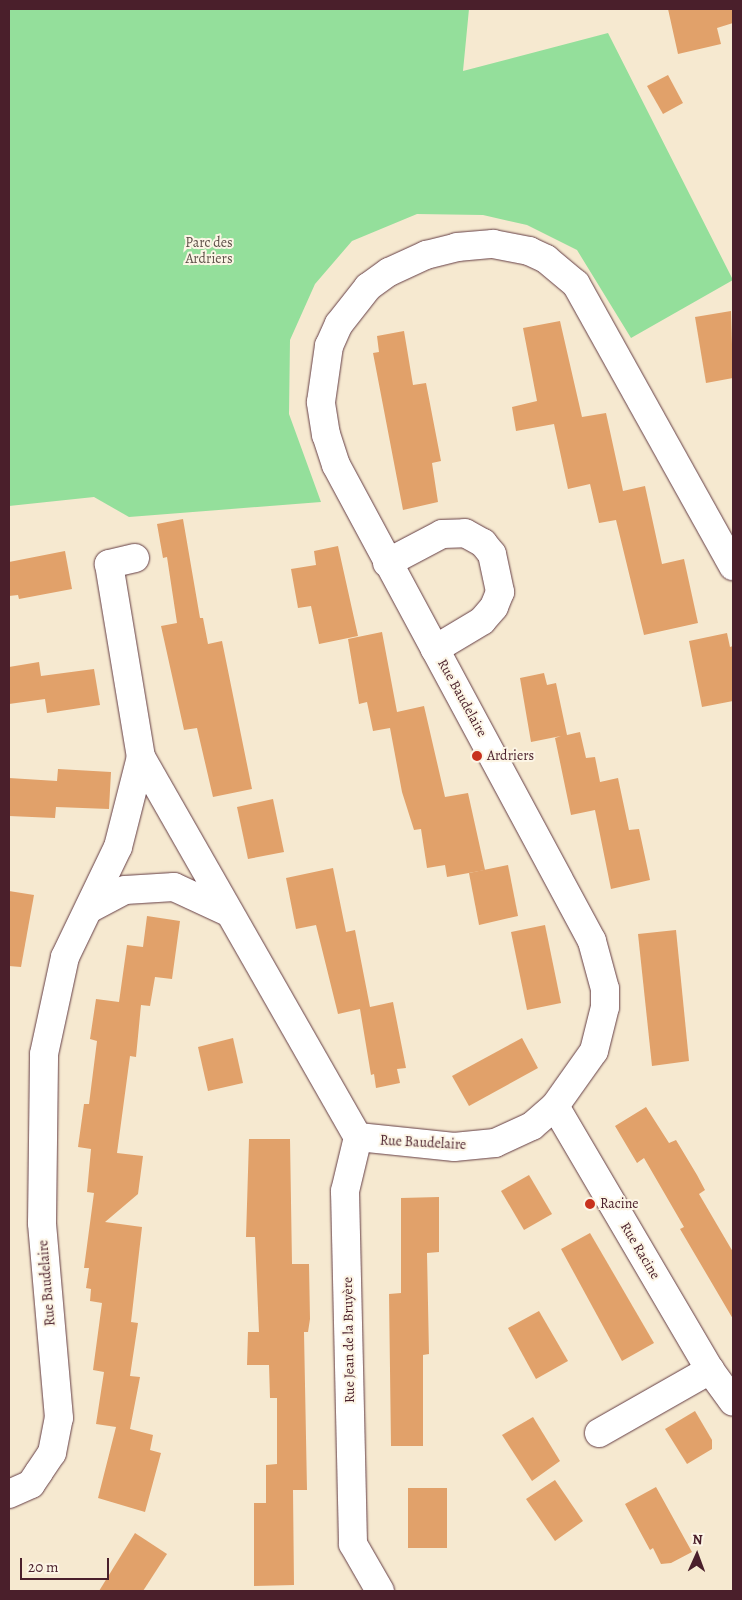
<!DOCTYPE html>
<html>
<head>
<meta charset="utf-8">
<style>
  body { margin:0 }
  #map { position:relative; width:742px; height:1600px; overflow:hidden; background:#f6e9d0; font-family:Alegreya,serif }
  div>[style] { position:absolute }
  .green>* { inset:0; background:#94df9b }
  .building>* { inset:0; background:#e1a16a }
  .roads { filter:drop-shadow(0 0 1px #643d44) drop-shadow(0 0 1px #643d44) }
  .street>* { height:28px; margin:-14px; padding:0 14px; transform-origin:14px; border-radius:14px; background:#fff }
  .dots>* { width:14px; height:14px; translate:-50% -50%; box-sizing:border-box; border:2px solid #fcf5e5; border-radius:50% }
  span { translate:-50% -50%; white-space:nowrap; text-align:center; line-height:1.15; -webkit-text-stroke:4px #fcf5e5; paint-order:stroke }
  .park-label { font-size:14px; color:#5c4f47 }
  .street-label { font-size:14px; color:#4a1f2b }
  .poi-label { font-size:14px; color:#4a1f2b }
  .left { translate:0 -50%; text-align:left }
  .frame { position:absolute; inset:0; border:10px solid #4a1f2b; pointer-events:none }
  .north { position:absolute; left:672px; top:1530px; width:50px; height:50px; -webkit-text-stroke:4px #fcf5e5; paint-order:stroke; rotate:2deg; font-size:14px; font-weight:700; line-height:20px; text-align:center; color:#4a1f2b }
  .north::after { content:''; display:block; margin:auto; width:18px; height:22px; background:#4a1f2b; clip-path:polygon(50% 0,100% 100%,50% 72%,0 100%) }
  .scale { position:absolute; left:20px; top:1558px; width:89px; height:22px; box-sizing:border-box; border:2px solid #4a1f2b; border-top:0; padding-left:6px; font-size:15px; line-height:18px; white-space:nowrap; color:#4a1f2b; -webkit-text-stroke:4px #fcf5e5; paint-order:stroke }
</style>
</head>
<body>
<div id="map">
  <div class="green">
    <div style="clip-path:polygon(9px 9px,469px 9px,463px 71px,608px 33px,733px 280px,631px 338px,577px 250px,527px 225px,483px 215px,417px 214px,352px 241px,315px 284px,290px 340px,289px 414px,321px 502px,129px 517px,94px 497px,9px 506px)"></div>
  </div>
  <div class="building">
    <div style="clip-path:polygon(668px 9px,733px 9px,733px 23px,717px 28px,721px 44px,678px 54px)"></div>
    <div style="clip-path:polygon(668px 75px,683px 103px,663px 114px,647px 86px)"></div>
    <div style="clip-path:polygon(731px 311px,733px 378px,706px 383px,695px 317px)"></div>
    <div style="clip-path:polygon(560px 321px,582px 417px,606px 413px,623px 491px,645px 486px,662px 564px,684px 559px,698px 623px,644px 635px,616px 520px,599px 523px,590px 484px,568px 489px,554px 424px,516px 431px,512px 407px,537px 401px,523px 328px)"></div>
    <div style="clip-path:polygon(404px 331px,413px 385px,426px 383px,441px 461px,432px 463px,438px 502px,403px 510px,373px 353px,379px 352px,377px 336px)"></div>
    <div style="clip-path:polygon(183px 519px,200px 618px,203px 618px,208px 644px,222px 641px,252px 789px,213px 797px,197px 728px,184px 730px,161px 626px,177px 623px,167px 557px,163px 558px,157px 524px)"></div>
    <div style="clip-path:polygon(338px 546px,358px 636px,319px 644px,311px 606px,298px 608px,291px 569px,316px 565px,314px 551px)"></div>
    <div style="clip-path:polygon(65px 551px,72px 589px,19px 599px,18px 595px,9px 596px,9px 562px)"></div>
    <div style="clip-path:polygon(382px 632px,397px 712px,424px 706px,445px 797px,468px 793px,485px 870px,447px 877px,445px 865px,427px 868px,421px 829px,414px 830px,402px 792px,390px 728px,373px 731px,367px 702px,359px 704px,348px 639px)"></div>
    <div style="clip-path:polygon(727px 633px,730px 647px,733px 646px,733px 701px,702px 707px,689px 641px)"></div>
    <div style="clip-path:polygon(39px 662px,41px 676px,94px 669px,100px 705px,47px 713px,45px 699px,9px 704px,9px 667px)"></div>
    <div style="clip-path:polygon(544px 673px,547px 685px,556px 683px,567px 735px,580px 732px,586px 758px,595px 757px,600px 782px,618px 778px,629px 830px,639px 829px,650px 880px,611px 889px,595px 810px,571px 815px,555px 738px,561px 736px,531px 742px,520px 678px)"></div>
    <div style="clip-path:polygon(58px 769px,111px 772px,109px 809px,56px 807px,55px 818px,9px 816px,9px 778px,57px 781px)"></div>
    <div style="clip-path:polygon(273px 799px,284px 852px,248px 859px,237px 807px)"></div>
    <div style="clip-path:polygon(508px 865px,518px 916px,479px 925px,469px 873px)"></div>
    <div style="clip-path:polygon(333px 868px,346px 932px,355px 930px,370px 1007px,393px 1002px,406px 1068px,397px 1069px,400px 1083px,376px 1088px,374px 1074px,371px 1075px,360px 1009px,338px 1014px,316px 925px,296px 929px,286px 878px)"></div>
    <div style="clip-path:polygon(9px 891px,34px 895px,21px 967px,9px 966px)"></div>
    <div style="clip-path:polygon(147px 916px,180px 921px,172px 979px,155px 977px,150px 1006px,141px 1005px,136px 1057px,130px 1056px,117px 1153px,143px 1156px,138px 1194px,105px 1222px,142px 1227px,131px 1322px,138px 1323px,130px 1376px,140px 1377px,130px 1429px,153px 1435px,150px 1450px,161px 1453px,145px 1512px,98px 1498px,116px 1427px,96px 1424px,104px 1372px,93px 1370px,102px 1303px,90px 1301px,91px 1289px,86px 1288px,89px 1268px,84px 1268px,94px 1193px,87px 1192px,91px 1149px,78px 1147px,84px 1104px,89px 1104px,97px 1041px,90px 1039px,96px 999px,119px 1002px,127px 945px,143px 947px)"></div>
    <div style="clip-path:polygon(545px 925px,561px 1003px,527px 1010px,511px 932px)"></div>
    <div style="clip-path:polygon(676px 930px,689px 1061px,652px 1066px,638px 934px)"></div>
    <div style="clip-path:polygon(233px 1038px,243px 1083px,208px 1091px,198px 1047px)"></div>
    <div style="clip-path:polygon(522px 1038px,538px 1068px,469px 1106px,452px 1076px)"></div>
    <div style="clip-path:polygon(646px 1107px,669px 1143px,676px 1140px,697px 1175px,705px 1190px,699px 1194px,733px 1252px,733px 1319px,680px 1229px,684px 1227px,644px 1158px,637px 1163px,615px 1126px)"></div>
    <div style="clip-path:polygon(249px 1139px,290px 1139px,292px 1264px,309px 1264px,310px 1319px,308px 1332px,304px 1332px,307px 1490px,293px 1490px,294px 1585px,254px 1586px,254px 1503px,266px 1503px,266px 1465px,277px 1464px,277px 1398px,270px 1398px,269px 1365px,247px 1365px,248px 1332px,259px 1332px,255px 1237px,246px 1237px)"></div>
    <div style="clip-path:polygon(529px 1175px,552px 1214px,524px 1230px,501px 1191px)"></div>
    <div style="clip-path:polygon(439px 1197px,439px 1252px,427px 1253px,429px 1354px,423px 1355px,423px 1446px,391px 1446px,389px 1294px,401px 1293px,401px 1198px)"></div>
    <div style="clip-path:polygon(590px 1233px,654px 1343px,622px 1361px,561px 1249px)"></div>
    <div style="clip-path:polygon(539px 1311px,568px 1361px,536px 1379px,508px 1328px)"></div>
    <div style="clip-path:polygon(695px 1411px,712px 1440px,712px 1449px,687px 1464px,665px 1429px)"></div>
    <div style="clip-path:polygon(533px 1417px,560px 1461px,532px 1481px,502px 1435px)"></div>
    <div style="clip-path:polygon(555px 1480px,583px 1521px,555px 1541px,526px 1499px)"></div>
    <div style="clip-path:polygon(656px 1487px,692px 1552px,671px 1563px,661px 1564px,653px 1548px,650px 1550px,625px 1504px)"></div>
    <div style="clip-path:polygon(408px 1488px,447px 1488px,447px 1548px,408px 1548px)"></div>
    <div style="clip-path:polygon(135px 1533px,167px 1554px,143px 1591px,99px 1591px)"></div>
  </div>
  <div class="roads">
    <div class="street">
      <div style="left:135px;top:558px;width:27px;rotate:167deg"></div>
      <div style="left:109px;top:564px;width:196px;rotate:80.6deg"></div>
      <div style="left:141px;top:757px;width:438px;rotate:60.3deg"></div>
      <div style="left:358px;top:1137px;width:97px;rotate:5.9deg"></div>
      <div style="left:454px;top:1147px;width:41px;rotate:-5.6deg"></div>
      <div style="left:495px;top:1143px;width:41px;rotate:-24.7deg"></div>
      <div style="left:532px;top:1126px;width:30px;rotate:-41deg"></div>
      <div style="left:555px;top:1106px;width:67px;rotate:-54.7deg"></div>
      <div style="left:594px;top:1051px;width:45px;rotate:-76deg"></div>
      <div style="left:605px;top:1007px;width:18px;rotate:-90deg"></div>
      <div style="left:605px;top:989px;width:50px;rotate:-105.2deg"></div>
      <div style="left:592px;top:941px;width:540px;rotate:-118.27deg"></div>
      <div style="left:336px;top:465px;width:32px;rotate:-108deg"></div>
      <div style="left:326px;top:435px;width:33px;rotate:-99deg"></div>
      <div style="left:321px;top:402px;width:57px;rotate:-81.9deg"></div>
      <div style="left:329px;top:346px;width:24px;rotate:-66deg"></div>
      <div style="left:339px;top:324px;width:47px;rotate:-51.9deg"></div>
      <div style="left:368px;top:287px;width:26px;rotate:-36deg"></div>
      <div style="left:389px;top:272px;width:41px;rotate:-24.7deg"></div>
      <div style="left:426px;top:255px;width:32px;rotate:-14deg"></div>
      <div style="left:457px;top:247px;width:36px;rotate:-5deg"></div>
      <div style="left:493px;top:244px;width:37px;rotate:11deg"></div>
      <div style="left:529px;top:251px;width:19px;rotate:25deg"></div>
      <div style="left:546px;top:259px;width:39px;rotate:40deg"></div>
      <div style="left:576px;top:284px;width:323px;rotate:60.9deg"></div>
      <div style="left:387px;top:563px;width:62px;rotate:-27.8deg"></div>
      <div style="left:442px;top:534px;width:23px;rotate:-2deg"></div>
      <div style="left:465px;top:533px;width:21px;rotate:29deg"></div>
      <div style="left:483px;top:543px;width:14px;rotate:51deg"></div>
      <div style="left:492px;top:554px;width:39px;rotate:78deg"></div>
      <div style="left:500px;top:592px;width:16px;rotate:112deg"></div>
      <div style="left:494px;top:607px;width:18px;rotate:131deg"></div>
      <div style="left:482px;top:621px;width:55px;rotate:149.2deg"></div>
      <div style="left:91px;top:908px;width:38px;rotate:-28deg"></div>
      <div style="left:125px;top:890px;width:49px;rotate:-3.5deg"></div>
      <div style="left:174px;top:887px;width:60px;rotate:24.8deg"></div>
      <div style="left:555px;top:1106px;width:306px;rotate:59.6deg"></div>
      <div style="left:710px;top:1370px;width:39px;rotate:54deg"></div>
      <div style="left:358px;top:1137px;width:56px;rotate:103.5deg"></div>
      <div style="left:345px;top:1191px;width:353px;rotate:88.7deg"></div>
      <div style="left:353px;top:1544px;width:54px;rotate:60.1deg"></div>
      <div style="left:599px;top:1433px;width:128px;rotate:-29.6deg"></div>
      <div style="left:9px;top:1494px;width:24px;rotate:-24deg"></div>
      <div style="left:31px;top:1484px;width:14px;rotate:-56deg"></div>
      <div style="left:39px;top:1472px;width:23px;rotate:-56deg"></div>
      <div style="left:52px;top:1453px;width:36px;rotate:-79deg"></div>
      <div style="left:59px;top:1418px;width:196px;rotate:-95deg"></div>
      <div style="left:42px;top:1223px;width:169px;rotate:-89.3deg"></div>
      <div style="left:44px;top:1054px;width:99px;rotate:-77.8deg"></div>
      <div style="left:65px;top:957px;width:122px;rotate:-64.3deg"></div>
      <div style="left:118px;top:847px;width:93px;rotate:-75.7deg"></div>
    </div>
  </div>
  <div class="dots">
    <div style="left:477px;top:756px;background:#c8321e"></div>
    <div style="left:590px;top:1204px;background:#c8321e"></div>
  </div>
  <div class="park-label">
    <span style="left:209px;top:251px">Parc des<br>Ardriers</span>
  </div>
  <div class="street-label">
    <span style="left:462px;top:698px;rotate:61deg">Rue Baudelaire</span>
    <span style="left:423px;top:1143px;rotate:3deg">Rue Baudelaire</span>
    <span style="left:640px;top:1251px;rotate:59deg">Rue Racine</span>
    <span style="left:47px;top:1283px;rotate:-95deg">Rue Baudelaire</span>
    <span style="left:349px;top:1340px;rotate:-91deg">Rue Jean de la Bruyère</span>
  </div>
  <div class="poi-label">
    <span class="left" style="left:487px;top:756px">Ardriers</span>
    <span class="left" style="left:600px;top:1204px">Racine</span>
  </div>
  <div class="frame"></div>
  <div class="north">N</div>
  <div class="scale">20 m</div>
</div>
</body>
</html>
